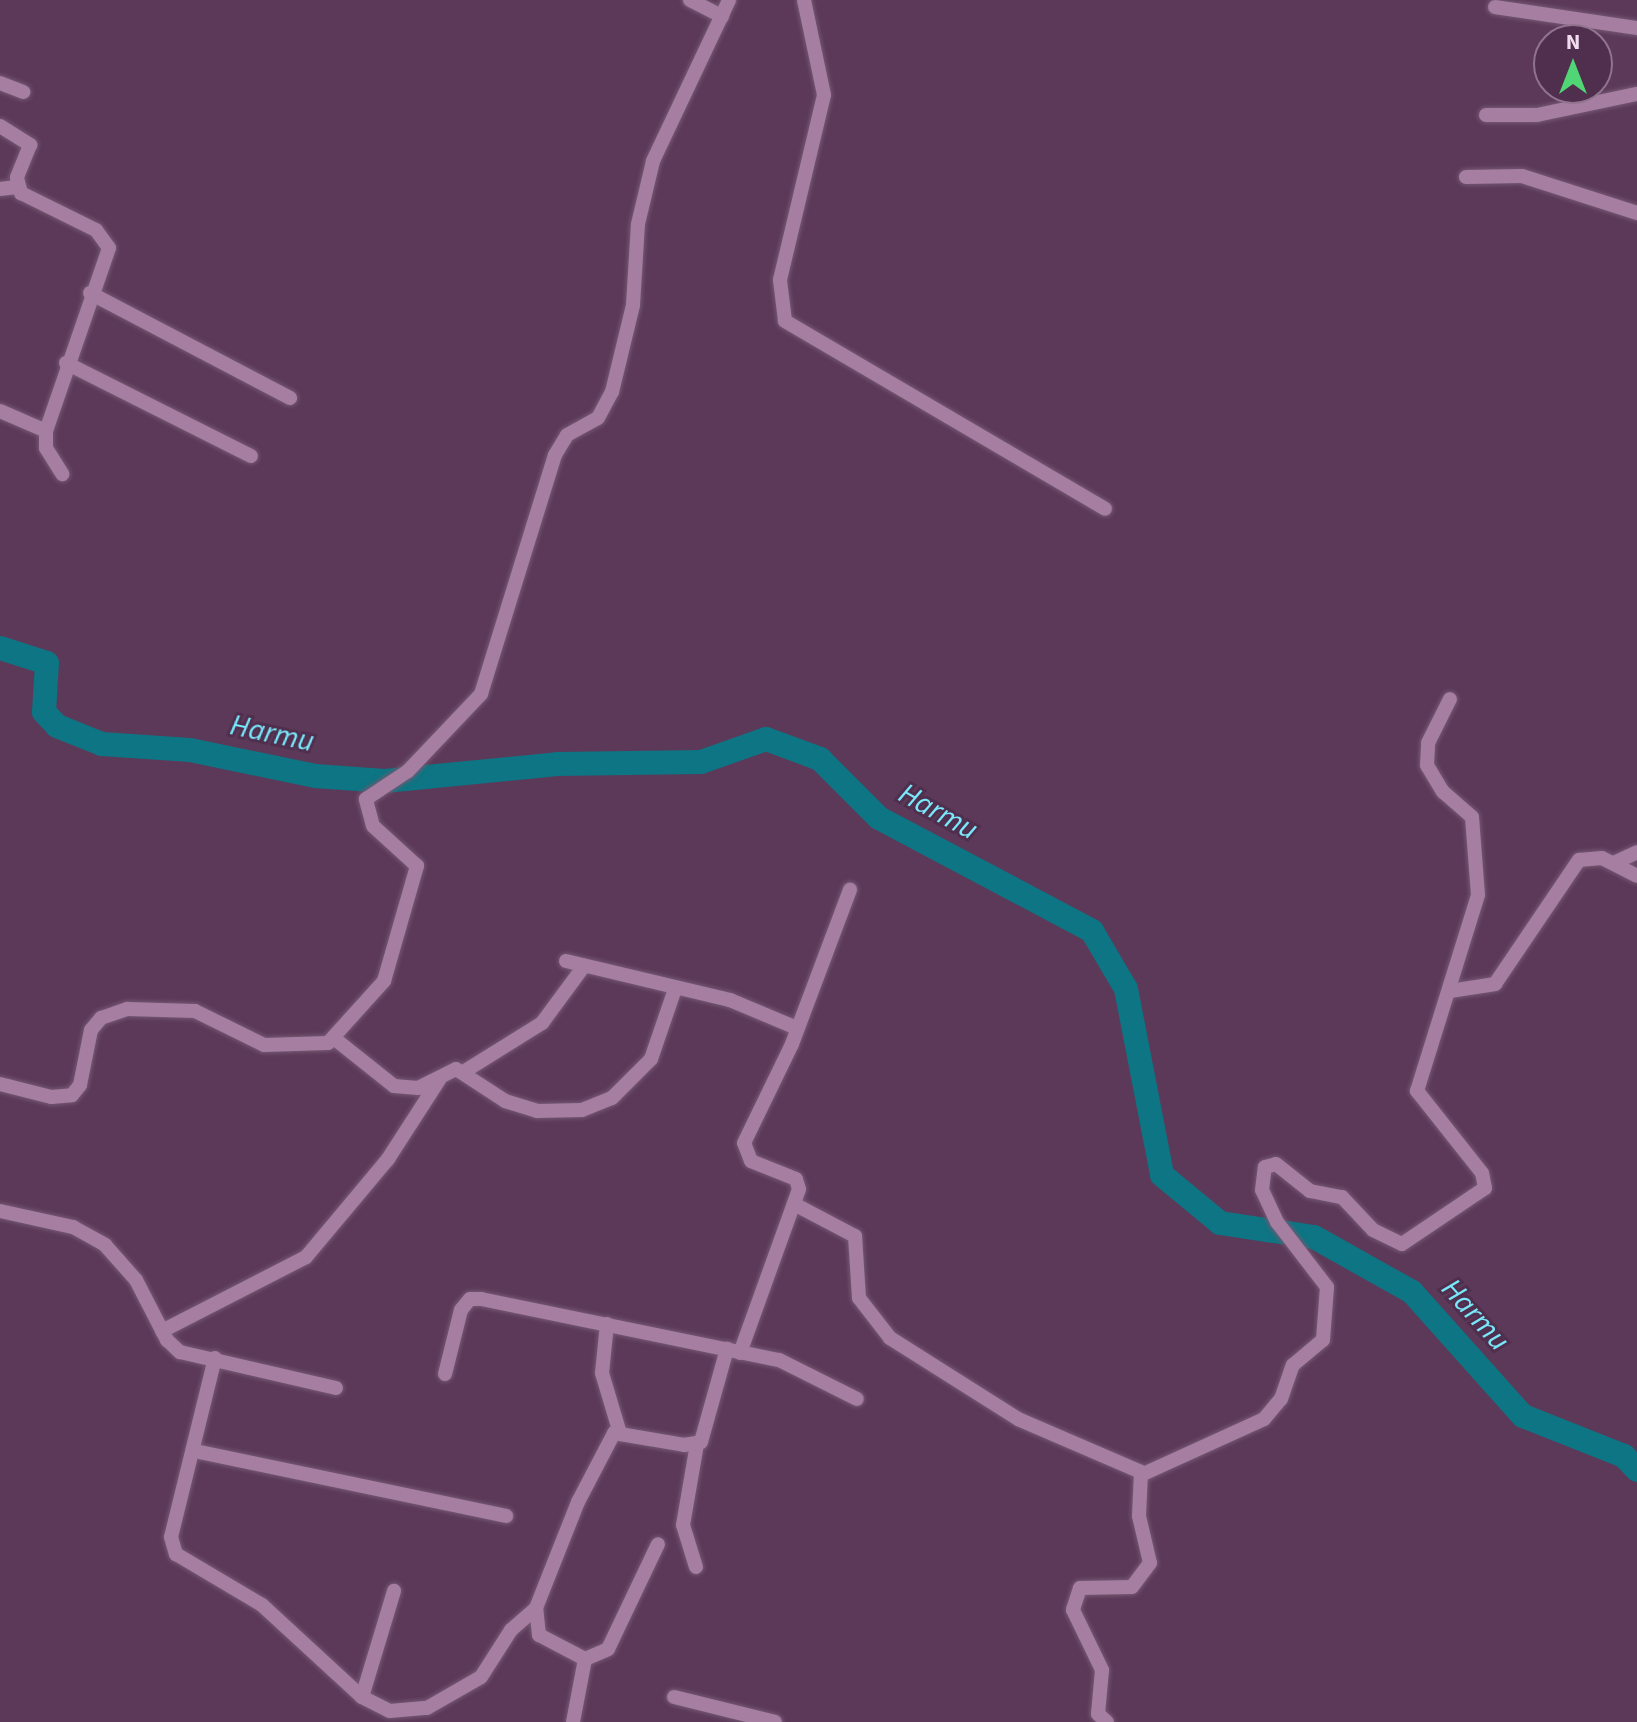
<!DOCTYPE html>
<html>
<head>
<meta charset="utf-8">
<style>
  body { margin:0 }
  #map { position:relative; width:1637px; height:1722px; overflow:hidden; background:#5c3959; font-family:"Source Sans 3",sans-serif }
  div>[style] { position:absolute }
  .river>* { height:24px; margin:-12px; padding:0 12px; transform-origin:12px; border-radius:12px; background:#0d7583 }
  .roads { filter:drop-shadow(0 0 2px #755873) drop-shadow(0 0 2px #755873) }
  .minor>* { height:14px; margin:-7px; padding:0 7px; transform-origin:7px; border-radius:7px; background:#a57ea2 }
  span { translate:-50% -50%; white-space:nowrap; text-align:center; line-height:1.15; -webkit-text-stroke:6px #502f4e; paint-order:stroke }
  .water-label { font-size:30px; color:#79e8fa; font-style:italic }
  .north { position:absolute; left:1533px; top:24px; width:80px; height:80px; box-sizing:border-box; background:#502f4e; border:2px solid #90748e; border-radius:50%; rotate:0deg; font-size:22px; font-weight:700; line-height:32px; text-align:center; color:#f1dcef }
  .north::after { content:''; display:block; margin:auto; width:28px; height:36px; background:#50d674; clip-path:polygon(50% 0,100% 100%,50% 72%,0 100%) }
</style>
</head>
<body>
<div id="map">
  <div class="river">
    <div style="left:0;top:648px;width:49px;rotate:17.7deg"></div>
    <div style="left:47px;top:663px;width:49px;rotate:93.5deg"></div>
    <div style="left:44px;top:712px;width:19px;rotate:47deg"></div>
    <div style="left:57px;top:726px;width:48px;rotate:21.8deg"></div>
    <div style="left:102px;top:744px;width:88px;rotate:3.9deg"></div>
    <div style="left:190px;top:750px;width:128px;rotate:11.7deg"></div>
    <div style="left:315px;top:776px;width:70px;rotate:4.1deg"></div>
    <div style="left:385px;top:781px;width:173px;rotate:-5.6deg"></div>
    <div style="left:557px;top:764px;width:144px;rotate:-0.8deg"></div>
    <div style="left:701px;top:762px;width:69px;rotate:-19.5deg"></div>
    <div style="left:766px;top:739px;width:58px;rotate:20.3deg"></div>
    <div style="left:820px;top:759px;width:83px;rotate:45deg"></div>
    <div style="left:879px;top:818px;width:241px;rotate:27.9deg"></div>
    <div style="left:1092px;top:931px;width:67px;rotate:59.6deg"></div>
    <div style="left:1126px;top:989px;width:189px;rotate:79deg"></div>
    <div style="left:1162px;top:1175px;width:75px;rotate:39.6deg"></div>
    <div style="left:1220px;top:1223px;width:95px;rotate:8.5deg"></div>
    <div style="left:1314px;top:1237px;width:112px;rotate:29.3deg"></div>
    <div style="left:1412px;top:1292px;width:166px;rotate:48.2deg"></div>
    <div style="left:1523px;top:1416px;width:109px;rotate:21.6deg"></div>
    <div style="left:1624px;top:1456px;width:19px;rotate:47deg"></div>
  </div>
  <div class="roads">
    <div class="minor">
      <div style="left:690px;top:0;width:36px;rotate:27deg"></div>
      <div style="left:804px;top:0;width:97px;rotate:78.1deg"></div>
      <div style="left:824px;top:95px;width:190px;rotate:103.4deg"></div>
      <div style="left:780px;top:280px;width:41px;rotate:83deg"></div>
      <div style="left:785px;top:321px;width:371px;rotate:30.4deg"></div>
      <div style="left:1495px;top:7px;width:144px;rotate:8.4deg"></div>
      <div style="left:0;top:83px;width:25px;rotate:21deg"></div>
      <div style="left:1486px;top:115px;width:51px"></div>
      <div style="left:1537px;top:115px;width:102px;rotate:-11.9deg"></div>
      <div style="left:0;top:126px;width:36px;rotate:32deg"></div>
      <div style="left:30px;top:145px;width:35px;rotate:112deg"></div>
      <div style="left:17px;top:178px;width:16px;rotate:75deg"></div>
      <div style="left:21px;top:193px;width:84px;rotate:26.3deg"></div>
      <div style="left:96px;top:230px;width:22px;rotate:54deg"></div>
      <div style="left:109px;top:248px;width:194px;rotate:109deg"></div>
      <div style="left:46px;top:431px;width:17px;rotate:90deg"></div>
      <div style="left:46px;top:448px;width:31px;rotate:58deg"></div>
      <div style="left:1466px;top:177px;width:56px;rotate:-1deg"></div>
      <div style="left:1522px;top:176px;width:121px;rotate:17.8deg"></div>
      <div style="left:0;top:189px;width:17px;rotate:-7deg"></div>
      <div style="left:90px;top:293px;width:226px;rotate:27.7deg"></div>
      <div style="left:66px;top:363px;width:207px;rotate:26.7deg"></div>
      <div style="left:0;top:411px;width:50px;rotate:23.5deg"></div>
      <div style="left:1616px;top:862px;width:23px;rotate:-25deg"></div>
      <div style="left:566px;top:961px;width:169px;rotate:13.4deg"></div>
      <div style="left:730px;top:1000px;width:73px;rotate:22.7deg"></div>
      <div style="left:1450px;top:991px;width:46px;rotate:-8.8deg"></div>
      <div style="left:1495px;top:984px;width:150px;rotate:-55.9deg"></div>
      <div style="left:1579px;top:860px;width:23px;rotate:-5deg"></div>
      <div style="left:1602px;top:858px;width:39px;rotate:27deg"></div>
      <div style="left:335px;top:1039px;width:75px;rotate:38.5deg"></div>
      <div style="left:394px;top:1086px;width:24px;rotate:5deg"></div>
      <div style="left:418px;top:1088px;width:42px;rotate:-26.6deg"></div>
      <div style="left:456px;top:1069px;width:59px;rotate:33.1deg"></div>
      <div style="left:505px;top:1101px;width:34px;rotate:17deg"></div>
      <div style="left:537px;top:1111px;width:45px;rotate:-1.3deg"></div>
      <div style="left:582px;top:1110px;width:32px;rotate:-22deg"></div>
      <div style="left:612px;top:1098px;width:55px;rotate:-45deg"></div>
      <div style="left:651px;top:1059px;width:74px;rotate:-71.1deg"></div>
      <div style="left:465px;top:1071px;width:91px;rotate:-31.9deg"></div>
      <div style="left:542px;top:1023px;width:71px;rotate:-53.6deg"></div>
      <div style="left:0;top:1084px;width:53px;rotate:14.3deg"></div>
      <div style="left:51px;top:1097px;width:21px;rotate:-5deg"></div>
      <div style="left:72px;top:1095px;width:13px;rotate:-51deg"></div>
      <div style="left:80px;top:1085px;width:56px;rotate:-78.7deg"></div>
      <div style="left:91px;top:1030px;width:16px;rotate:-50deg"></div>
      <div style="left:101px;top:1018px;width:28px;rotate:-19deg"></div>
      <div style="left:127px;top:1009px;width:68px;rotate:1.7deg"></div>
      <div style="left:195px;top:1011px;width:77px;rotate:26.2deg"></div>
      <div style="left:264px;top:1045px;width:64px;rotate:-1.8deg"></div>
      <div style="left:328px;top:1043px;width:84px;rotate:-47.9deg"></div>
      <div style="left:384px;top:981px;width:120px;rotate:-74deg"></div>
      <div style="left:417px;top:866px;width:59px;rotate:-137.7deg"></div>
      <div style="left:373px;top:826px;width:28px;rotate:-105deg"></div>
      <div style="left:366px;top:799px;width:50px;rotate:-33.7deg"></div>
      <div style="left:408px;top:771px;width:106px;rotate:-46.5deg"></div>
      <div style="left:481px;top:694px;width:250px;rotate:-72.8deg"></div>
      <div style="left:555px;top:455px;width:23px;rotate:-59deg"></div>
      <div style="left:567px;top:435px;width:35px;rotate:-29deg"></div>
      <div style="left:598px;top:418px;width:30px;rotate:-62deg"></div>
      <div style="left:612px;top:392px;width:89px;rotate:-76.4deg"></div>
      <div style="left:633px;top:305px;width:81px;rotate:-86.5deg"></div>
      <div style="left:638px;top:224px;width:65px;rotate:-76.6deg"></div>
      <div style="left:653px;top:161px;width:178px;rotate:-64.7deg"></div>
      <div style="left:794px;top:1204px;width:69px;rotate:27.7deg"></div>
      <div style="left:855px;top:1236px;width:62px;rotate:86.3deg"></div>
      <div style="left:859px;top:1298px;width:51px;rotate:52.2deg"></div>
      <div style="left:890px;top:1338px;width:151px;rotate:32.3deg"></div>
      <div style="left:1018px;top:1419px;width:134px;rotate:23.3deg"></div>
      <div style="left:1141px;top:1472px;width:44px;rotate:92.6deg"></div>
      <div style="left:1139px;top:1516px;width:48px;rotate:76.8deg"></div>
      <div style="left:1150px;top:1563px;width:30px;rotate:127deg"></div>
      <div style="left:1132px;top:1587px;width:52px;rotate:178.9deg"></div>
      <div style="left:1080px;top:1588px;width:23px;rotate:108deg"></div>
      <div style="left:1073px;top:1610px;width:67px;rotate:64.2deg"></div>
      <div style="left:1102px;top:1670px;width:44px;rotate:95.2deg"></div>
      <div style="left:1098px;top:1714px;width:12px;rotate:42deg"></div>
      <div style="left:0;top:1211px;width:75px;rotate:12.4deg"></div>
      <div style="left:73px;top:1227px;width:37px;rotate:29deg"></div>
      <div style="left:105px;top:1245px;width:47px;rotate:48.5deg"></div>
      <div style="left:136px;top:1280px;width:68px;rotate:62.7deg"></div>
      <div style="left:167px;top:1340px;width:18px;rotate:43deg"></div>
      <div style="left:180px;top:1352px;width:160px;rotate:13deg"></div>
      <div style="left:607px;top:1324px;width:49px;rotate:95.8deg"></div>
      <div style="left:602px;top:1373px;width:59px;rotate:73.4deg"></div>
      <div style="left:162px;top:1331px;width:162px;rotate:-27.2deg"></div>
      <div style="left:306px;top:1257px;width:128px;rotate:-50.1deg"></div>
      <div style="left:388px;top:1159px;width:94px;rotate:-57.2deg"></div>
      <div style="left:740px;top:1353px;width:174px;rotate:-70.2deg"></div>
      <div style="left:799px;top:1189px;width:10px;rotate:-107deg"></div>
      <div style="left:796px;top:1179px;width:48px;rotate:-158.2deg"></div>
      <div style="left:751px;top:1161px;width:19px;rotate:-111deg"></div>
      <div style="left:744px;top:1143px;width:110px;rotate:-64.1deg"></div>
      <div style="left:792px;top:1044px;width:165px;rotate:-69.4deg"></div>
      <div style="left:215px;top:1358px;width:184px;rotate:103.8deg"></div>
      <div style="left:171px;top:1537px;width:18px;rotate:74deg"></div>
      <div style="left:176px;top:1554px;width:100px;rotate:30.7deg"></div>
      <div style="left:262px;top:1605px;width:136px;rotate:42.6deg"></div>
      <div style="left:362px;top:1697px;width:31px;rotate:27deg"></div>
      <div style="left:390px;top:1711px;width:37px;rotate:-5deg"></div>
      <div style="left:427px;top:1708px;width:62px;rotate:-29.9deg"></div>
      <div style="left:481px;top:1677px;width:56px;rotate:-57.4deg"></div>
      <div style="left:511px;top:1630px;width:33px;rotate:-41deg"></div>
      <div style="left:445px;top:1374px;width:66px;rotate:-76deg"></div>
      <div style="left:461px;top:1310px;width:14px;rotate:-51deg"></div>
      <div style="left:470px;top:1299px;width:11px"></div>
      <div style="left:481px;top:1299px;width:304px;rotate:11.6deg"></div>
      <div style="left:779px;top:1360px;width:87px;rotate:26.6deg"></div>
      <div style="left:195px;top:1451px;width:318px;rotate:11.8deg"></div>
      <div style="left:1141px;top:1475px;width:135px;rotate:-24.5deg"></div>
      <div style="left:1264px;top:1419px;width:26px;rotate:-50deg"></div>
      <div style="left:1281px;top:1399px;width:36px;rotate:-71deg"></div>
      <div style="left:1293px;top:1365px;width:39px;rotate:-40deg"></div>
      <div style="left:1323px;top:1340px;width:53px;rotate:-85.7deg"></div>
      <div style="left:1327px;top:1287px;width:82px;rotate:-127.6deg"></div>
      <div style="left:1277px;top:1222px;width:35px;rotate:-115deg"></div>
      <div style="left:1262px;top:1190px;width:23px;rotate:-83deg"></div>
      <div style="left:1265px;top:1167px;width:11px;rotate:-15deg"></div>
      <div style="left:1276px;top:1164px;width:43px;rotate:38.5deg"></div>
      <div style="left:1310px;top:1191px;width:33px;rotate:11deg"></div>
      <div style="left:1342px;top:1197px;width:45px;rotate:46.8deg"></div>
      <div style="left:1373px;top:1230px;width:32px;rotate:26deg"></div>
      <div style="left:1402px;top:1244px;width:100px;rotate:-34deg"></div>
      <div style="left:1485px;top:1188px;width:15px;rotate:-101deg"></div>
      <div style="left:1482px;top:1173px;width:105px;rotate:-128.4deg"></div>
      <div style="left:1417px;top:1091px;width:205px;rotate:-72.7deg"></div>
      <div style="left:1478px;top:895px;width:78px;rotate:-94.4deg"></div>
      <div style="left:1472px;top:817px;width:38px;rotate:-139deg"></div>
      <div style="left:1443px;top:792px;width:31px;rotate:-121deg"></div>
      <div style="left:1427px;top:765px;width:22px;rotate:-87deg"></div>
      <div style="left:1428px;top:743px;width:49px;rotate:-63.4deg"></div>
      <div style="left:696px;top:1567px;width:44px;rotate:-107.2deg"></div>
      <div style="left:683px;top:1525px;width:82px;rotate:-80.2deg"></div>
      <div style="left:585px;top:1659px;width:25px;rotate:-23deg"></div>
      <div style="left:608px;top:1649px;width:116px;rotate:-64.5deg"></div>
      <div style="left:362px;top:1697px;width:111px;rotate:-73.2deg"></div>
      <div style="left:674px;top:1697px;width:104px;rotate:13.9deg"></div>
      <div style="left:573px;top:1722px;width:64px;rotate:-79.2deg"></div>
      <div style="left:585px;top:1659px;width:52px;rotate:-152.4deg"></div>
      <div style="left:539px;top:1635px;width:27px;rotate:-96deg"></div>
      <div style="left:536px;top:1608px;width:114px;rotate:-68.4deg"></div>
      <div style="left:578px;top:1502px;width:78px;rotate:-62.4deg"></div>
      <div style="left:614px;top:1433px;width:71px;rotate:9.7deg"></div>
      <div style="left:684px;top:1445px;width:17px;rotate:-10deg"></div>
      <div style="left:701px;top:1442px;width:97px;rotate:-74.4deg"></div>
    </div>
  </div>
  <div class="water-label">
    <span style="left:272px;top:734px;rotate:12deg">Harmu</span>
    <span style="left:938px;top:812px;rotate:29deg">Harmu</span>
    <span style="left:1475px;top:1315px;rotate:48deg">Harmu</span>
  </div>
  <div class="north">N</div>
</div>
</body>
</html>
